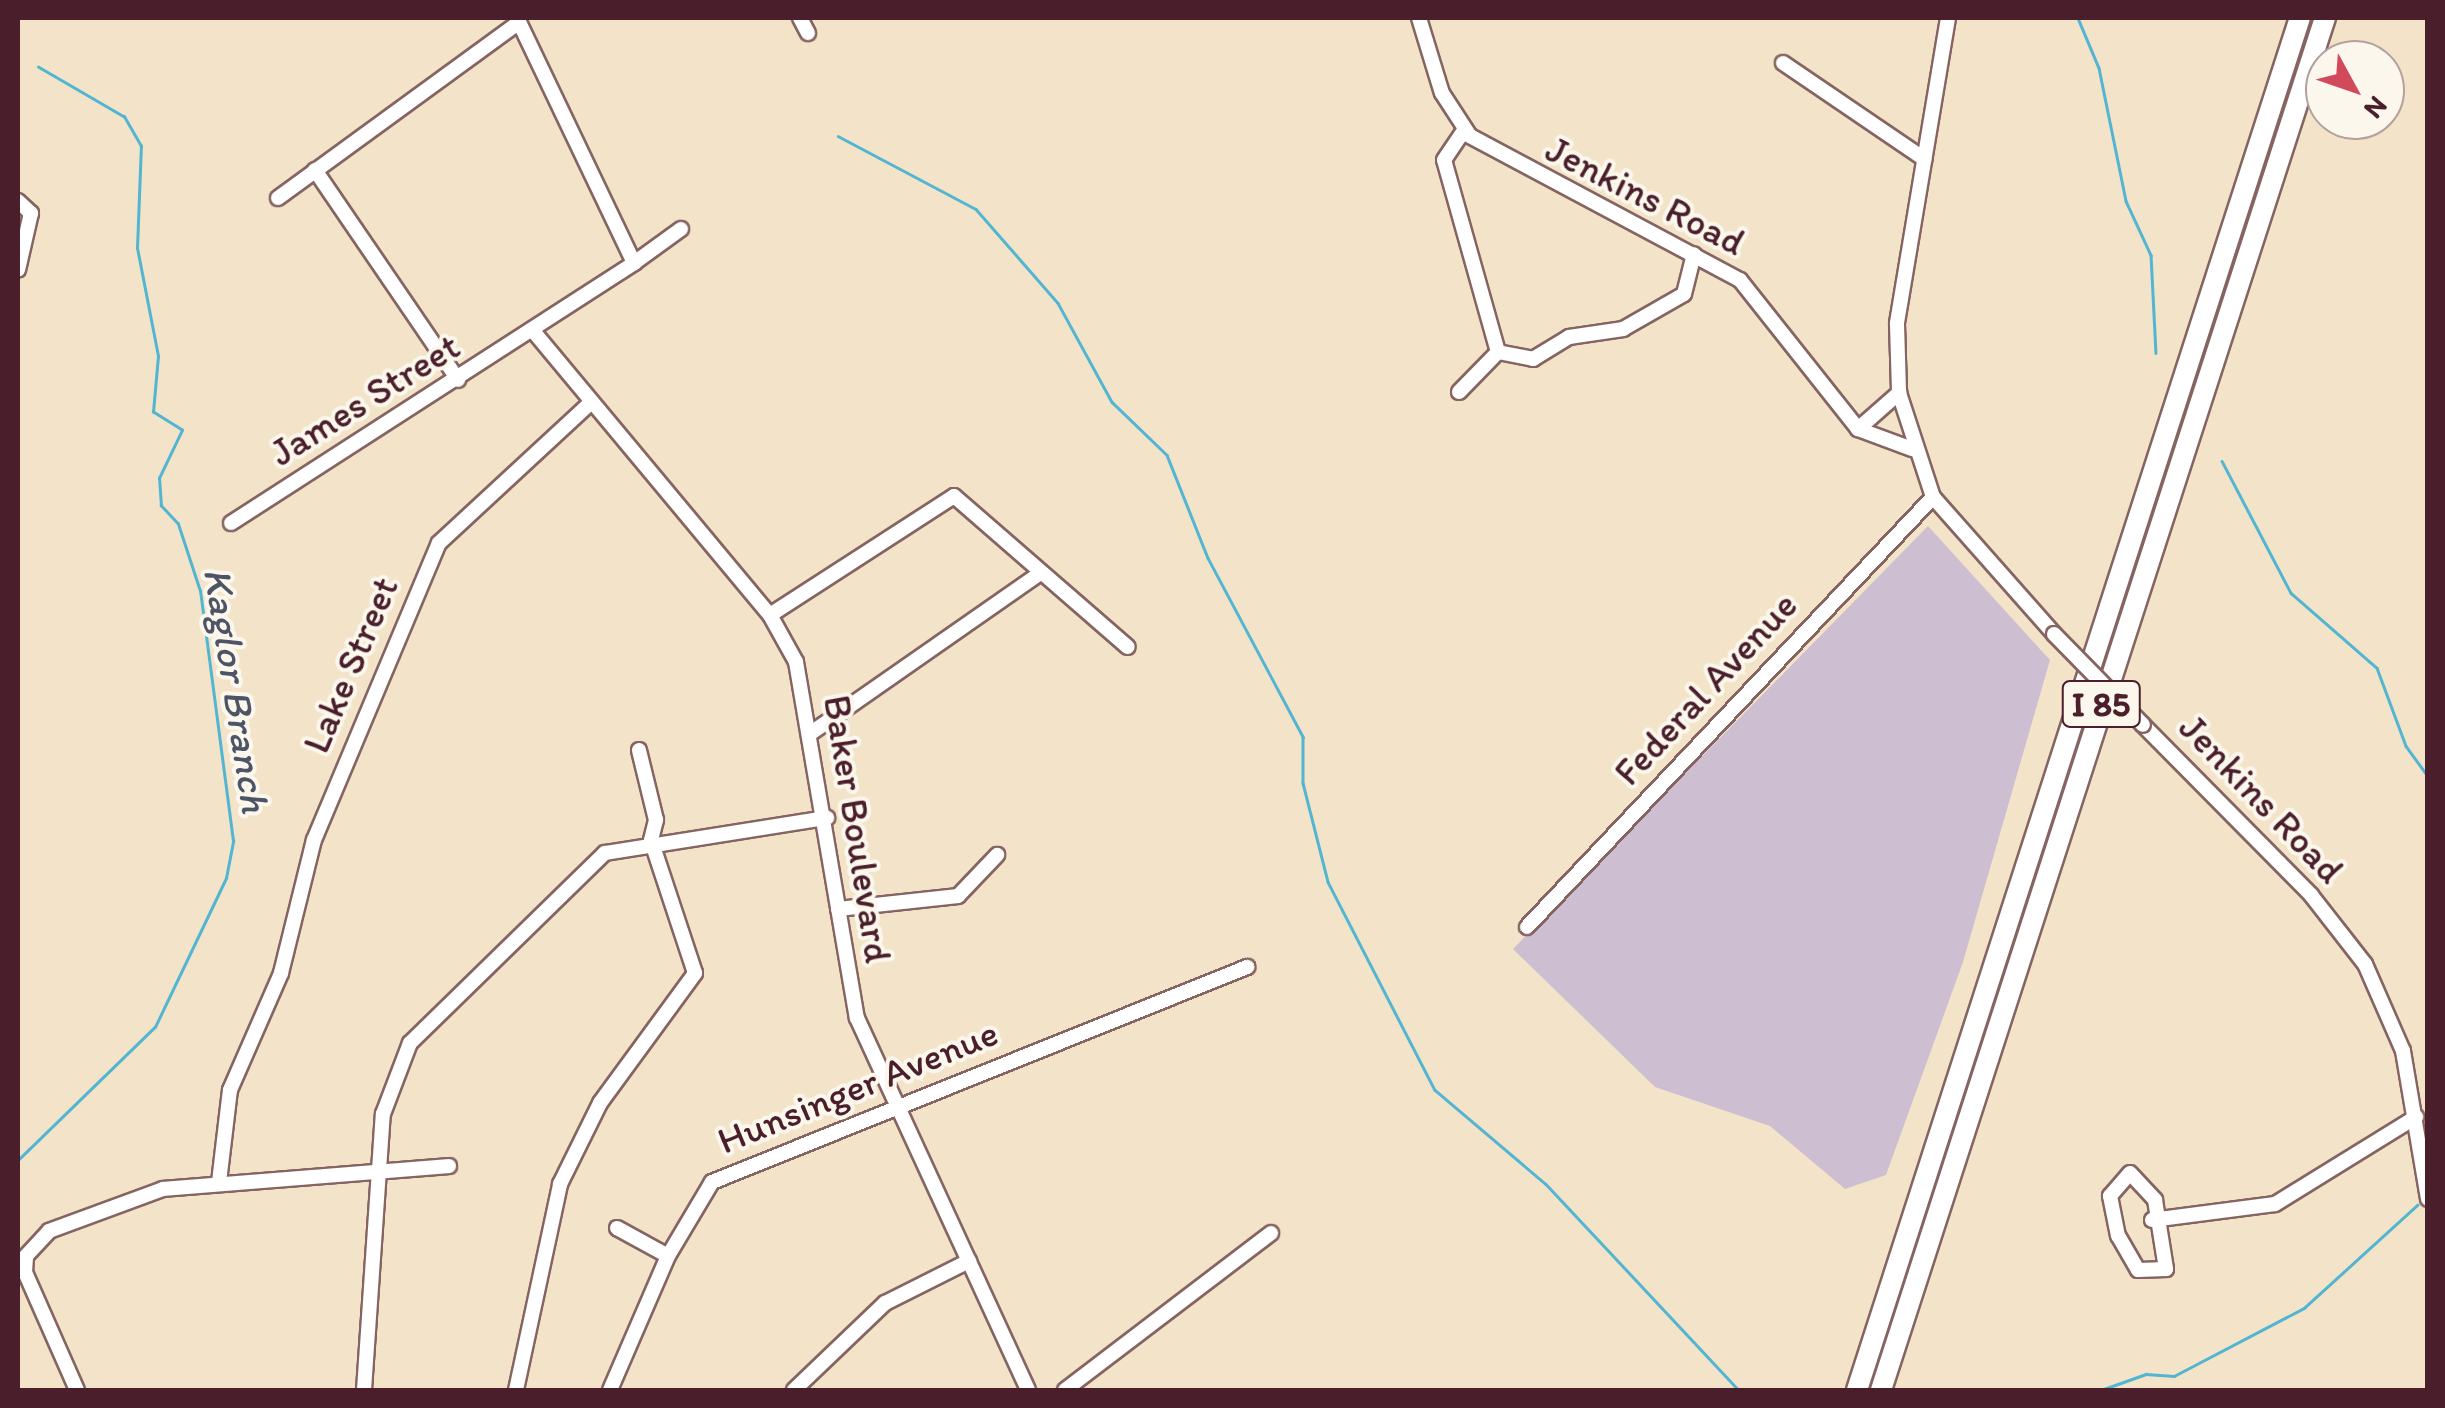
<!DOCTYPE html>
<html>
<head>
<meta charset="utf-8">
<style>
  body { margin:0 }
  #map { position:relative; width:2445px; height:1408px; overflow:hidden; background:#f3e4c9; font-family:Itim,sans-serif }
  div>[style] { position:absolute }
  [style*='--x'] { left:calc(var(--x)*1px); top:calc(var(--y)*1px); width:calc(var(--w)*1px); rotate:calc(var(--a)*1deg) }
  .industrial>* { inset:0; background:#cebed2 }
  .stream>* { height:2.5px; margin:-1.25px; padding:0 1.25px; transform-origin:1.25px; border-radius:1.25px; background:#52b5d1 }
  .roads { filter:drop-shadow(2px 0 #856462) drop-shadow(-2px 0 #856462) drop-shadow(0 2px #856462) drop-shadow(0 -2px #856462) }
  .minor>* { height:14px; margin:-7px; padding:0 7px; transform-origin:7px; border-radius:7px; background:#fff }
  .highway>* { height:20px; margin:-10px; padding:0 10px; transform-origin:10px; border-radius:10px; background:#fff }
  .bridges { filter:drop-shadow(2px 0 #856462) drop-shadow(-2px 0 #856462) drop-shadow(0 2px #856462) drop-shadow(0 -2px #856462) }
  .minor-bridge>* { height:14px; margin:-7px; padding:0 7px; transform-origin:7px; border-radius:7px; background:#fff }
  span { translate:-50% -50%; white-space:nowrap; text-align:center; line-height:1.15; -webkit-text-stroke:8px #fbf7ec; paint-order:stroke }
  .shield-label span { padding:2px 8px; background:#fbf7ec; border:2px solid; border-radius:8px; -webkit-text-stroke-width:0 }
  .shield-label { font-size:35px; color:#4a1f2b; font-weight:700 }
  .street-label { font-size:38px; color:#4a1f2b }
  .water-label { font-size:40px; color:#4d5465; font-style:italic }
  .frame { position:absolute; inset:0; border:20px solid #4a1f2b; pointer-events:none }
  .north { position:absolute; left:2305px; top:40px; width:100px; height:100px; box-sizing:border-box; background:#fbf7ec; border:2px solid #b4a19f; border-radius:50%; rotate:130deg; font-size:28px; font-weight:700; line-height:40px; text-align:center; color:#4a1f2b }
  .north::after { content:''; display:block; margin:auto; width:35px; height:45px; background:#d1495b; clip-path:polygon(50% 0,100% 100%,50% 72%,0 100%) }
</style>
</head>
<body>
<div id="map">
  <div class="industrial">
    <div style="clip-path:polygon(1928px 526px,2050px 660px,1963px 962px,1886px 1175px,1845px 1189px,1770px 1126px,1655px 1087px,1513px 949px)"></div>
  </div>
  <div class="stream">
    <div style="--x:2078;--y:18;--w:54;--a:67.2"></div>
    <div style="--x:2099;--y:68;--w:136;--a:78.5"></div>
    <div style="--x:2126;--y:201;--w:60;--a:65.2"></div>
    <div style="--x:2151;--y:255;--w:98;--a:87.1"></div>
    <div style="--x:838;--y:136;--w:156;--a:27.9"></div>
    <div style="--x:976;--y:209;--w:125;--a:48.9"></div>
    <div style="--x:1058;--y:303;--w:113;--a:61.4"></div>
    <div style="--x:1112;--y:402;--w:76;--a:43.9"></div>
    <div style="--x:1167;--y:455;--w:111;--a:68.3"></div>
    <div style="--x:1208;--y:558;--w:203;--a:62"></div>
    <div style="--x:1303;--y:737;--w:46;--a:90"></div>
    <div style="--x:1303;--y:783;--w:102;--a:75.8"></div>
    <div style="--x:1328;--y:882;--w:234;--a:62.8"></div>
    <div style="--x:1435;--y:1090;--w:145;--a:40.3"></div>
    <div style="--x:1546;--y:1184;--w:282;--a:46.9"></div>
    <div style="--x:2222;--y:461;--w:149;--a:62.4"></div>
    <div style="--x:2291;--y:593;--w:114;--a:41.1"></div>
    <div style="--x:2377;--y:668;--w:83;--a:69.6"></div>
    <div style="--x:2406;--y:746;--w:37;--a:54"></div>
    <div style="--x:18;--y:1160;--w:191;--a:-44.2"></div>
    <div style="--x:155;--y:1027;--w:165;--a:-64.5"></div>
    <div style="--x:226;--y:878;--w:38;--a:-79"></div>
    <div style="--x:233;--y:841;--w:252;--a:-97.5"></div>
    <div style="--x:200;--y:591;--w:71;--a:-108.2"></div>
    <div style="--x:178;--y:524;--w:25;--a:-133"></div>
    <div style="--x:161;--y:506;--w:28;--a:-94"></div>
    <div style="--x:159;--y:478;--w:53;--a:-64.4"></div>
    <div style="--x:182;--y:430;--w:34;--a:-148"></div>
    <div style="--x:153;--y:412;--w:56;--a:-84.9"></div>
    <div style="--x:158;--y:356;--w:110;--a:-101"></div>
    <div style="--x:137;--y:248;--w:102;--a:-87.8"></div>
    <div style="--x:141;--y:146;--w:34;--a:-120"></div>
    <div style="--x:124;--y:117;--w:99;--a:-149.8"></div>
    <div style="--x:2101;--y:1390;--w:48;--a:-19.6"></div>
    <div style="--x:2146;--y:1374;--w:28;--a:4"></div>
    <div style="--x:2174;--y:1376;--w:147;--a:-27.6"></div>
    <div style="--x:2304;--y:1308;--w:153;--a:-42.3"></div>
  </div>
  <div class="roads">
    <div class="minor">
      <div style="--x:800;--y:18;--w:17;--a:62"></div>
      <div style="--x:1419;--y:18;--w:78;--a:73"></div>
      <div style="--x:1442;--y:93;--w:51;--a:56.9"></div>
      <div style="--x:1470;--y:136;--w:306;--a:28.1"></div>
      <div style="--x:1740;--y:280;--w:190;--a:51.6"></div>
      <div style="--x:1858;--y:429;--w:58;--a:20.3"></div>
      <div style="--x:1948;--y:18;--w:310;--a:99.5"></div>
      <div style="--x:1897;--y:324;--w:69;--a:88.3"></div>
      <div style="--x:1899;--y:393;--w:109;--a:71.9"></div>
      <div style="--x:1933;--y:497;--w:183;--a:48.5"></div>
      <div style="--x:1783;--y:63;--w:171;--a:34.2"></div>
      <div style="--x:315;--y:170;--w:254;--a:55.7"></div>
      <div style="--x:278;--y:198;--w:298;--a:-36.1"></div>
      <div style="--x:18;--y:201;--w:18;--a:43"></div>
      <div style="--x:31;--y:213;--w:58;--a:102.8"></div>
      <div style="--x:634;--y:263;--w:58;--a:-35.9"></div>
      <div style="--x:534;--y:332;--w:368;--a:50.2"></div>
      <div style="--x:770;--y:615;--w:54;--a:61"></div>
      <div style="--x:796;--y:662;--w:361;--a:80.3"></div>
      <div style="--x:857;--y:1018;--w:409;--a:65.3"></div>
      <div style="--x:1498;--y:352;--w:36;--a:11"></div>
      <div style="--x:1533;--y:359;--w:42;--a:-31.4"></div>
      <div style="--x:1569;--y:337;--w:55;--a:-8.4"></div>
      <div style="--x:1623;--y:329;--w:70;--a:-29.8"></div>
      <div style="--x:1684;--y:294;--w:41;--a:-76"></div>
      <div style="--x:1459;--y:392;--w:56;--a:-45.7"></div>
      <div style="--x:1498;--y:352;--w:199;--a:-105.7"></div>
      <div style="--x:1444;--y:160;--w:36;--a:-56"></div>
      <div style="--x:1858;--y:429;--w:55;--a:-41.3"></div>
      <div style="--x:231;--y:523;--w:480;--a:-32.8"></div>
      <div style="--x:634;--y:263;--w:272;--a:-115.5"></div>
      <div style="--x:770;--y:615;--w:219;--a:-32.9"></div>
      <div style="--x:954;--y:496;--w:230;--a:41"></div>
      <div style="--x:2143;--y:725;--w:239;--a:45.3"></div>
      <div style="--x:2311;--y:895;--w:88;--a:52"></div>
      <div style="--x:2365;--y:964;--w:95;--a:66.4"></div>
      <div style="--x:2403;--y:1051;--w:150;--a:80.4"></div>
      <div style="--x:811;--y:733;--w:279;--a:-34.9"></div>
      <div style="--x:838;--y:909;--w:121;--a:-6.2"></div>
      <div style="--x:958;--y:896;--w:57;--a:-46.4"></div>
      <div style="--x:1527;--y:927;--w:591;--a:-46.64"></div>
      <div style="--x:2130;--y:1173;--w:37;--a:47"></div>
      <div style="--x:2155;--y:1200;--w:70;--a:80.9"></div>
      <div style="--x:2166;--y:1269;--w:28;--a:178"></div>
      <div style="--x:2138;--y:1270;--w:39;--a:-120"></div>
      <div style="--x:2118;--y:1236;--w:41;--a:-101.3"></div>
      <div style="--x:2110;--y:1196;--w:30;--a:-49"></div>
      <div style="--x:219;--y:1182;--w:93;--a:-83.2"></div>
      <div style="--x:230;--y:1090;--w:128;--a:-66.4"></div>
      <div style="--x:281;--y:973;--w:137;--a:-76.1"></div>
      <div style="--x:314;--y:840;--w:322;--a:-67.2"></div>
      <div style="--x:439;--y:543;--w:206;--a:-42.8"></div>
      <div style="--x:2152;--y:1220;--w:124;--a:-7.4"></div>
      <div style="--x:2275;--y:1204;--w:166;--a:-31.7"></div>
      <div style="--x:617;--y:1228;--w:58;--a:28.8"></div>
      <div style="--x:77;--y:1390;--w:129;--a:-113.8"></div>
      <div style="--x:25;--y:1272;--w:16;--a:-86"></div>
      <div style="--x:26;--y:1256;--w:34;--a:-47"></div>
      <div style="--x:49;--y:1231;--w:121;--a:-20.2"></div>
      <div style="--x:163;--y:1189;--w:287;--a:-4.6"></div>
      <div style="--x:364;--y:1390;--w:277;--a:-86.1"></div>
      <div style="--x:383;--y:1114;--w:76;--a:-69.2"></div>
      <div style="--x:410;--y:1043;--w:272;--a:-44.3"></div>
      <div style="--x:605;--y:853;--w:225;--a:-9"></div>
      <div style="--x:516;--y:1390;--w:211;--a:-77.9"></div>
      <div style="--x:560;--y:1184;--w:90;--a:-63.7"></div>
      <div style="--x:600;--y:1103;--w:161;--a:-53.8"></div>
      <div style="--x:695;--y:973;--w:140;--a:-108.3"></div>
      <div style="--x:651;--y:840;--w:21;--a:-76"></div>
      <div style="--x:656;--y:820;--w:72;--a:-103.7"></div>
      <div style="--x:610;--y:1390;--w:146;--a:-66.6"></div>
      <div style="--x:668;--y:1256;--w:86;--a:-59.3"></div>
      <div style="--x:712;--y:1182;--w:577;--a:-21.89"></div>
      <div style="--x:794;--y:1390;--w:126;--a:-43.7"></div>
      <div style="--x:885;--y:1303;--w:94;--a:-26.6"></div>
      <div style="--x:1065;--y:1390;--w:259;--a:-37.3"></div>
    </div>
    <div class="highway">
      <div style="--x:1857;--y:1390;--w:1442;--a:-72.11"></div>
      <div style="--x:1881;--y:1390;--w:1442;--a:-72.07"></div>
    </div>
  </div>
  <div class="bridges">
    <div class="minor-bridge">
      <div style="--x:2054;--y:634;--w:127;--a:45.6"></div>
    </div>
  </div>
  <div class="shield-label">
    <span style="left:2101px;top:704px">I 85</span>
  </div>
  <div class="street-label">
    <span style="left:1645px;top:196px;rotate:27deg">Jenkins Road</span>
    <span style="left:365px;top:400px;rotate:-32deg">James Street</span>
    <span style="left:351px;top:665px;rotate:-67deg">Lake Street</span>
    <span style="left:1706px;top:689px;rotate:-47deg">Federal Avenue</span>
    <span style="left:2261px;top:799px;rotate:46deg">Jenkins Road</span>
    <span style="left:857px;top:829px;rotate:81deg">Baker Boulevard</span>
    <span style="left:858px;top:1087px;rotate:-22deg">Hunsinger Avenue</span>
  </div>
  <div class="water-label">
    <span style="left:237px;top:690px;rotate:81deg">Kaglor Branch</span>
  </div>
  <div class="frame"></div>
  <div class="north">N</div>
</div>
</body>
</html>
